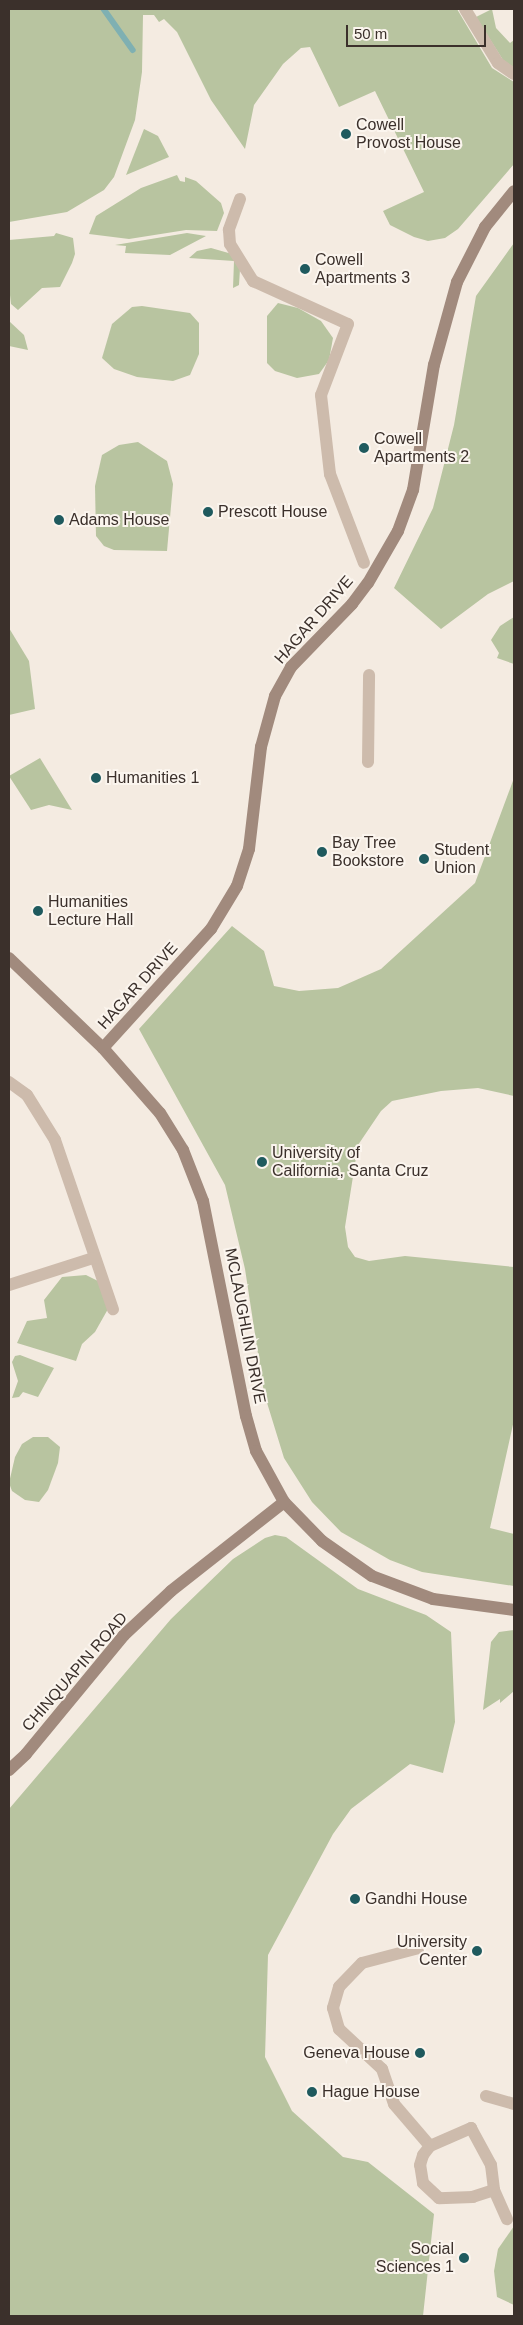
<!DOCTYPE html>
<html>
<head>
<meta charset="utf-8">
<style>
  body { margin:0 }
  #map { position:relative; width:523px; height:2325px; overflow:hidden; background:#f4ebe1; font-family:Helvetica,sans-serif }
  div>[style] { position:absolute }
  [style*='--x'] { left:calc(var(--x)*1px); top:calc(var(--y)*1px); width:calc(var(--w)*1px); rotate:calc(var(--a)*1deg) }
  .green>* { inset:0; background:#b8c4a0 }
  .stream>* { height:5.5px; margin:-2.75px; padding:0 2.75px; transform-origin:2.75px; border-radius:2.75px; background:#7fb0b2 }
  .street>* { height:12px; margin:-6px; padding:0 6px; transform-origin:6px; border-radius:6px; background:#cdbbac }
  .secondary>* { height:12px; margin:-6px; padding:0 6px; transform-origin:6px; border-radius:6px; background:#a18a7d }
  .dots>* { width:14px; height:14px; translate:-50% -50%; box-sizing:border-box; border:2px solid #fbf5ee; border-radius:50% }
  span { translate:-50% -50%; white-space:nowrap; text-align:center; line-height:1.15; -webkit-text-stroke:4px #fbf5ee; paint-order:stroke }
  .poi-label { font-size:16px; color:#3b302b }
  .left { translate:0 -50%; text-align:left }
  .right { translate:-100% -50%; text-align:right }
  .street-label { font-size:16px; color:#3b302b }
  .frame { position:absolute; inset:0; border:10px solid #3b302b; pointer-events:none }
  .scale { position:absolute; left:346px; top:25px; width:140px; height:22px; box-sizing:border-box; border:2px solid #3b302b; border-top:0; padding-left:6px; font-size:15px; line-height:18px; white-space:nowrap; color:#3b302b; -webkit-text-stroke:4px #fbf5ee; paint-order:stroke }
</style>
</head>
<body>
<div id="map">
  <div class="green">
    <div style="clip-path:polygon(9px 9px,457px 9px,492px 68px,514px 82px,514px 164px,458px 229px,445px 238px,428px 241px,414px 237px,390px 225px,383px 211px,424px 192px,375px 91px,339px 107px,310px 47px,301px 48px,283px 64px,254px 105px,245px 149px,211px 100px,177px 32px,164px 19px,159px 22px,154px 15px,143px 15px,142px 72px,135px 120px,114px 177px,104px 190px,67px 212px,9px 222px)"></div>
    <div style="clip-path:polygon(492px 9px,496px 28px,510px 43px,514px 40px,514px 68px,503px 60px,476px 17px)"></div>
    <div style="clip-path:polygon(144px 129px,158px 136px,169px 157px,126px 175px)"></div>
    <div style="clip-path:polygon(177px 175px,180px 181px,185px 182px,185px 177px,196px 181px,221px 203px,224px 213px,217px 231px,186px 230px,129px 239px,89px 234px,96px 216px,141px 188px)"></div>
    <div style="clip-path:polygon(56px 233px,73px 238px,75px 254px,72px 263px,60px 287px,42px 288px,18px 310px,11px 304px,9px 286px,9px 240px,54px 236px)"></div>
    <div style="clip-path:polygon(187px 233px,206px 236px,170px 255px,125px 253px,126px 246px,115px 245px)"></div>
    <div style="clip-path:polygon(514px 243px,514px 581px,488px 594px,441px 629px,394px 588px,433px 508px,454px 425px,476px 296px)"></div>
    <div style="clip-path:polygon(211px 248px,232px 254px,240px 269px,239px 285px,233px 288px,234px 261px,189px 258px,197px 251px)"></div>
    <div style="clip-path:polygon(278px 303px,298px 308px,321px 321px,333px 338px,329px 360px,319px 374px,297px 378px,275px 371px,267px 363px,267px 316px)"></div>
    <div style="clip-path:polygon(142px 306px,190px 313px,199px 323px,199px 354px,190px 375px,173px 381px,137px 377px,114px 369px,102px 358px,112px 324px,132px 307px)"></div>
    <div style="clip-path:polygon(9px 321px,24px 335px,28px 350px,9px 346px)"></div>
    <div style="clip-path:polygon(138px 442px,167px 461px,173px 484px,167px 551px,114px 550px,104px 546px,96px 536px,95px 486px,102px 455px,119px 445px)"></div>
    <div style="clip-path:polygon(514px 617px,514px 664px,497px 658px,499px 653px,491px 640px,500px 626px)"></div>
    <div style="clip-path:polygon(9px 628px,29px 661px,35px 709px,9px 715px)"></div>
    <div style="clip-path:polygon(40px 758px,72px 810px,49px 805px,31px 810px,9px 776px)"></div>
    <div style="clip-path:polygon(514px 778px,514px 1096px,478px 1088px,441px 1091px,392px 1101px,381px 1111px,358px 1145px,345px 1227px,348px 1247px,355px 1257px,369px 1261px,405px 1256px,514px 1267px,514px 1420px,490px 1528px,514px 1534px,514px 1586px,422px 1572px,390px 1560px,341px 1532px,312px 1502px,284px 1458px,264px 1393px,245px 1269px,225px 1185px,139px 1029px,232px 926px,264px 951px,274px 986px,299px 991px,338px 988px,381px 969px,475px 883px)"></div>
    <div style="clip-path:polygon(86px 1275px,98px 1281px,108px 1309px,95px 1332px,82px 1344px,76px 1361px,17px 1343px,27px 1321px,47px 1318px,44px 1300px,62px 1277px)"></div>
    <div style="clip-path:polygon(20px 1355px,54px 1368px,38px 1397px,23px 1392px,19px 1397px,12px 1398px,18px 1381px,12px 1362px,15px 1356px)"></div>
    <div style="clip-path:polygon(33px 1437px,48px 1437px,60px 1447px,58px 1463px,48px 1490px,39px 1502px,25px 1500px,12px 1491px,9px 1483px,15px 1457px,22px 1444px)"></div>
    <div style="clip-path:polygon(275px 1535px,286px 1537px,358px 1589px,426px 1615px,451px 1632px,455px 1722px,443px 1773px,410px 1764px,351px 1809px,333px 1834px,268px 1955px,265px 2057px,292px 2111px,343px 2157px,368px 2162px,434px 2214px,423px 2316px,9px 2316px,9px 1809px,171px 1619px,233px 1559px,265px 1538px)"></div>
    <div style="clip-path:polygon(514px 1630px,514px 1691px,500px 1703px,500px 1699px,483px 1710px,491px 1642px,499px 1632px)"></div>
    <div style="clip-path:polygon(514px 2226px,514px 2305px,497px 2297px,494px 2271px,498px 2249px)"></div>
  </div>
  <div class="stream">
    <div style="--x:104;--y:9;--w:50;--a:54.7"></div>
  </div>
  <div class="street">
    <div style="--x:465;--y:9;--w:63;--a:58.6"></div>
    <div style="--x:498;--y:63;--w:19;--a:35"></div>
    <div style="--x:240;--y:199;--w:33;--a:110"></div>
    <div style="--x:229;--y:230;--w:14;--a:86"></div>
    <div style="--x:230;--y:244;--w:44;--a:58.1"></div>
    <div style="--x:253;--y:281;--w:104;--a:24.4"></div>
    <div style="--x:348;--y:324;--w:76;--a:110.8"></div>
    <div style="--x:321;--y:395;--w:80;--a:83.5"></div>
    <div style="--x:330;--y:474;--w:95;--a:69.1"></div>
    <div style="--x:368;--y:762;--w:87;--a:-89.3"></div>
    <div style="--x:9;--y:1082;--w:22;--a:36"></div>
    <div style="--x:27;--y:1095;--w:53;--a:58.1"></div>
    <div style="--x:55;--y:1140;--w:179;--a:71.1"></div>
    <div style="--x:9;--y:1285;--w:88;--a:-17.8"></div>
    <div style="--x:419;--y:1948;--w:59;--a:165.3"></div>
    <div style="--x:362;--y:1963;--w:33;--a:134"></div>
    <div style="--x:339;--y:1987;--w:22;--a:106"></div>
    <div style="--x:333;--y:2008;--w:22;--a:74"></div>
    <div style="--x:339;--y:2029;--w:59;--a:42.9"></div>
    <div style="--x:382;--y:2069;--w:37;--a:71"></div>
    <div style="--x:394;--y:2104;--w:55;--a:49.4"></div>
    <div style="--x:486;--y:2096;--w:29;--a:16"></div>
    <div style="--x:494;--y:2190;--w:22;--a:162"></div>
    <div style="--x:473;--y:2197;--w:34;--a:178"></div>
    <div style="--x:439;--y:2198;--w:22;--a:-137"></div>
    <div style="--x:423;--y:2183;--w:18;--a:-99"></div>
    <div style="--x:420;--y:2165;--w:10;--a:-73"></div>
    <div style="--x:423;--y:2155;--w:11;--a:-52"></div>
    <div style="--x:430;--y:2146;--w:45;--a:-23.7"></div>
    <div style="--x:471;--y:2128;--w:42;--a:61.6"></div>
    <div style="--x:491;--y:2165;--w:25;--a:83"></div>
    <div style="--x:494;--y:2190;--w:32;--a:66"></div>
  </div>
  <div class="secondary">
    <div style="--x:9;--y:958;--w:130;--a:43.8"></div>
    <div style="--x:103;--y:1048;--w:86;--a:48.8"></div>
    <div style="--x:160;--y:1113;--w:44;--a:58.1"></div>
    <div style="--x:183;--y:1150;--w:55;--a:68.6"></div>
    <div style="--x:203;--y:1201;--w:219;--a:78.7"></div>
    <div style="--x:246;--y:1416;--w:36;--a:74"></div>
    <div style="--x:256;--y:1451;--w:58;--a:61.2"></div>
    <div style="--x:284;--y:1502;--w:54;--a:45.7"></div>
    <div style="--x:322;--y:1541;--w:61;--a:35"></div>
    <div style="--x:372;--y:1576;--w:65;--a:20.7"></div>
    <div style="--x:433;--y:1599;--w:82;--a:7.7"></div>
    <div style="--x:103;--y:1048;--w:161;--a:-47.8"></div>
    <div style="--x:211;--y:929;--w:50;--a:-58.8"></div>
    <div style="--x:237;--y:886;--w:39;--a:-72"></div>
    <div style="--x:249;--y:849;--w:103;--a:-83.3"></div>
    <div style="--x:261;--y:747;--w:53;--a:-74.6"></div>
    <div style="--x:275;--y:696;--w:33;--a:-61"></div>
    <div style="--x:291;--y:667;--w:88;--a:-45.9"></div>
    <div style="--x:352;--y:604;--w:26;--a:-53"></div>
    <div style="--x:368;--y:583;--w:60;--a:-60"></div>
    <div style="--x:398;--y:531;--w:44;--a:-69.9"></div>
    <div style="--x:413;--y:490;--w:127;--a:-80.5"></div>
    <div style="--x:434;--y:365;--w:86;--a:-74.5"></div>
    <div style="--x:457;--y:282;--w:62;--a:-63"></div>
    <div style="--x:485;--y:227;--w:46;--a:-51.1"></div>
    <div style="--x:9;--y:1770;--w:23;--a:-43"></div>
    <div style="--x:26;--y:1754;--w:154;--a:-50.5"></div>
    <div style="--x:124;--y:1635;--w:64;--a:-43.1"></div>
    <div style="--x:171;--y:1591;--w:144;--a:-38.2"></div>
  </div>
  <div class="dots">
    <div style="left:346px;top:134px;background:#1f5a5e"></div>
    <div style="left:305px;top:269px;background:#1f5a5e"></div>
    <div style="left:364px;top:448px;background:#1f5a5e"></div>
    <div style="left:208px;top:512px;background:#1f5a5e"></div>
    <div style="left:59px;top:520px;background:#1f5a5e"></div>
    <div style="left:96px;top:778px;background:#1f5a5e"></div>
    <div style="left:322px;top:852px;background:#1f5a5e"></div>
    <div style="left:424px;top:859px;background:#1f5a5e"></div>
    <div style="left:38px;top:911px;background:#1f5a5e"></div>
    <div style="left:262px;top:1162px;background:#1f5a5e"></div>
    <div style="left:355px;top:1899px;background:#1f5a5e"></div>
    <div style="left:477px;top:1951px;background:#1f5a5e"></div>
    <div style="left:420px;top:2053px;background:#1f5a5e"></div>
    <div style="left:312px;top:2092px;background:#1f5a5e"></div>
    <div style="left:464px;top:2258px;background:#1f5a5e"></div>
  </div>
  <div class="poi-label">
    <span class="left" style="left:356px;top:134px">Cowell<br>Provost House</span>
    <span class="left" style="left:315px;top:269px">Cowell<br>Apartments 3</span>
    <span class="left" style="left:374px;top:448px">Cowell<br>Apartments 2</span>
    <span class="left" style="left:218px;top:512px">Prescott House</span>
    <span class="left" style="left:69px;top:520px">Adams House</span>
    <span class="left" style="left:106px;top:778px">Humanities 1</span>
    <span class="left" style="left:332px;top:852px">Bay Tree<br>Bookstore</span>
    <span class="left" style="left:434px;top:859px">Student<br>Union</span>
    <span class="left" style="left:48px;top:911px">Humanities<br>Lecture Hall</span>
    <span class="left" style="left:272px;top:1162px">University of<br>California, Santa Cruz</span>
    <span class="left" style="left:365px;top:1899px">Gandhi House</span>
    <span class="right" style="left:467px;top:1951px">University<br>Center</span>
    <span class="right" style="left:410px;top:2053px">Geneva House</span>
    <span class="left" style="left:322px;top:2092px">Hague House</span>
    <span class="right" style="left:454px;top:2258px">Social<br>Sciences 1</span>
  </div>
  <div class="street-label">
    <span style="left:314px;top:620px;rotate:-49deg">HAGAR DRIVE</span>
    <span style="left:138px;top:986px;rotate:-48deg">HAGAR DRIVE</span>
    <span style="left:245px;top:1326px;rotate:79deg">MCLAUGHLIN DRIVE</span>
    <span style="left:75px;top:1672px;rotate:-49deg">CHINQUAPIN ROAD</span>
  </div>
  <div class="frame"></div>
  <div class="scale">50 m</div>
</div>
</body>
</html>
